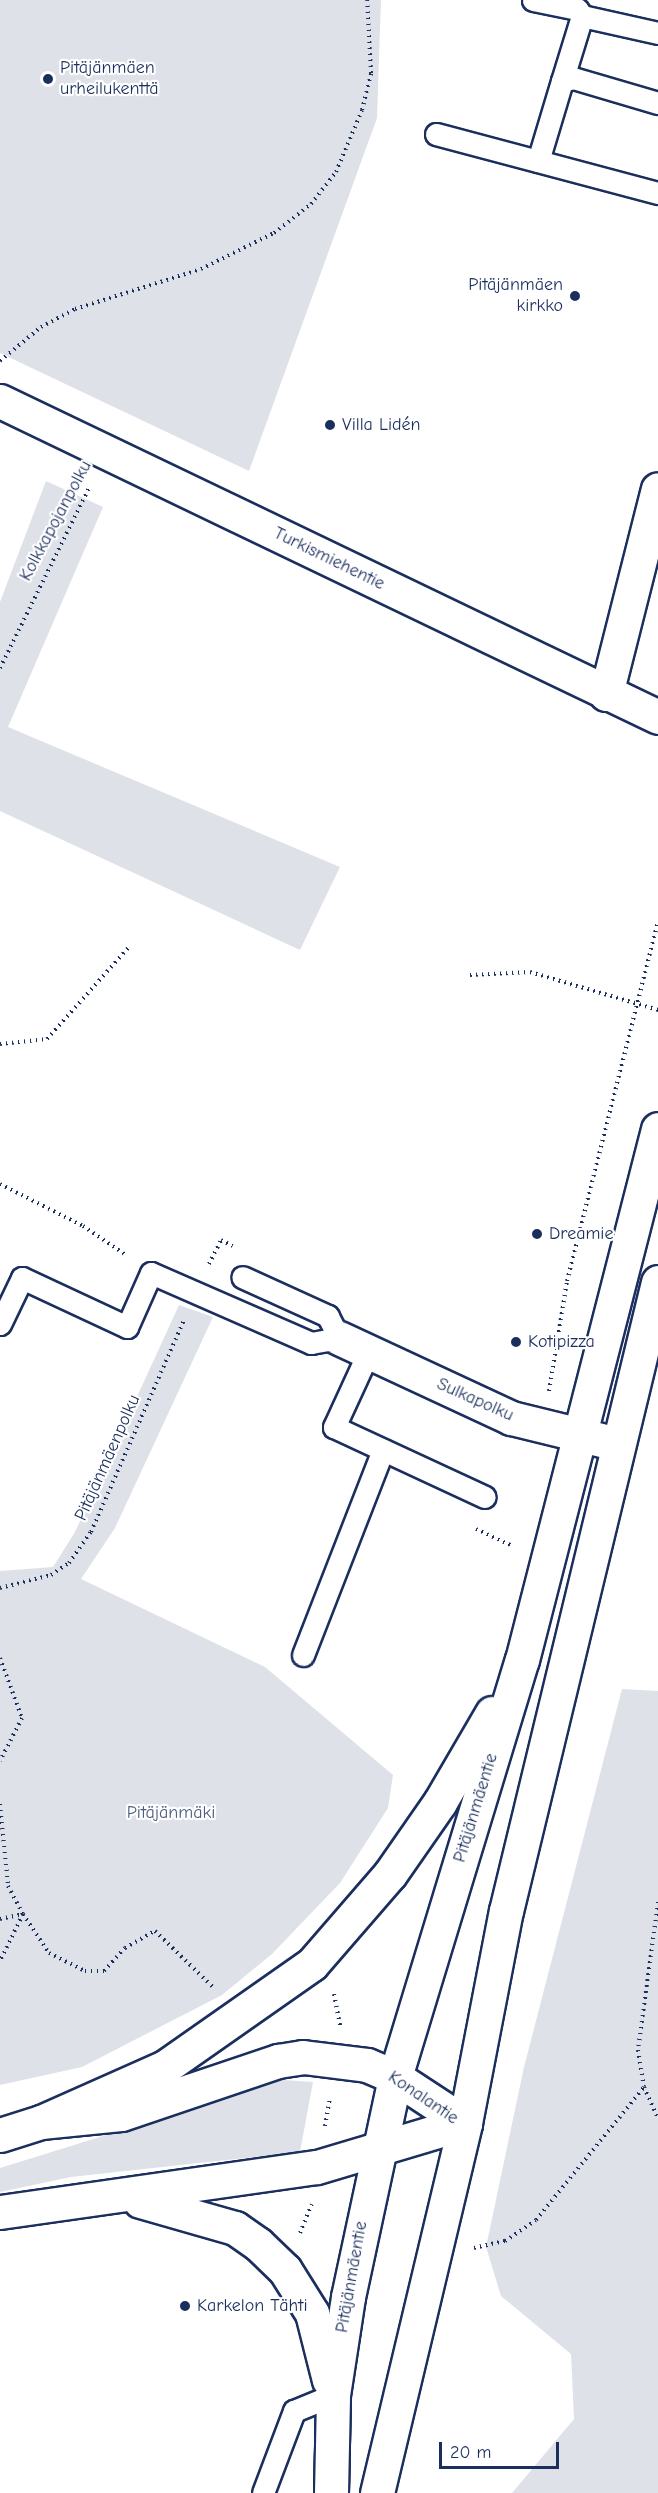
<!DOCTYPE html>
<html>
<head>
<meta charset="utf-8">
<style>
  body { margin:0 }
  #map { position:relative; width:658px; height:2493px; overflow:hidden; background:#fff; font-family:"Comic Neue",sans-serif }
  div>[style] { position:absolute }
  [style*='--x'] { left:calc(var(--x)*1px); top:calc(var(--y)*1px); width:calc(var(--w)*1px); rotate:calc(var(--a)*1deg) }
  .green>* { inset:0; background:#dee1e7 }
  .path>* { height:4px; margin-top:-2px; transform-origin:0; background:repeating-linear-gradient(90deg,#1b2f5e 0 1.5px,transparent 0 6px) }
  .roads { filter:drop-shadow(2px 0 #1b2f5e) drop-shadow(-2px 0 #1b2f5e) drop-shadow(0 2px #1b2f5e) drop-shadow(0 -2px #1b2f5e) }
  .lane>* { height:21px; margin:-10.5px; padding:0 10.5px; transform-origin:10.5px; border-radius:10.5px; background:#fff }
  .street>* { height:33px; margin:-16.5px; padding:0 16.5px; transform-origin:16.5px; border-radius:16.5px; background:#fff }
  .secondary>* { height:33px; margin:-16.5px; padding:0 16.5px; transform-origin:16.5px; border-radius:16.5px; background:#fff }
  .dots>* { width:16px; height:16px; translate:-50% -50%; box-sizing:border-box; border:3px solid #fff; border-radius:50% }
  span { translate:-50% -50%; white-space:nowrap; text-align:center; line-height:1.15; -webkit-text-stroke:4.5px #fff; paint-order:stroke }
  .poi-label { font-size:18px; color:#1b2f5e }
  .left { translate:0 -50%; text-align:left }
  .right { translate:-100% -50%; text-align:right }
  .street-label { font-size:18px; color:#1b2f5e }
  .park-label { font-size:18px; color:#4c5c80 }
  .scale { position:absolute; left:439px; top:2442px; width:120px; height:27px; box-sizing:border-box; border:3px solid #1b2f5e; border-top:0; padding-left:8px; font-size:18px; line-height:21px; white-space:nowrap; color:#1b2f5e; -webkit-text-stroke:4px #fff; paint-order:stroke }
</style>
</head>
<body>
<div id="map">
  <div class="green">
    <div style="clip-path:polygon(0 0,381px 0,377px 118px,249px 471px,0 353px)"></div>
    <div style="clip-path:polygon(46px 481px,103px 507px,8px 727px,340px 867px,300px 950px,0 811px,0 602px)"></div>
    <div style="clip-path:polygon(179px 1305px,213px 1317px,115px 1528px,81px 1579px,265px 1667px,393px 1775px,388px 1808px,340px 1883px,272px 1954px,222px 1995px,82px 2067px,0 2085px,0 1571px,53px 1567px,75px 1532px)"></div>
    <div style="clip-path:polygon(622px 1689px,658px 1691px,658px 2493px,512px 2493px,574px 2419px,571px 2354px,501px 2296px,486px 2247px,524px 2067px)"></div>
    <div style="clip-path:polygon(283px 2080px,313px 2082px,300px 2152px,71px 2177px,0 2192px,0 2168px)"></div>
  </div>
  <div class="path">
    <div style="--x:0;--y:361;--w:53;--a:-39.7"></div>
    <div style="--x:41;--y:327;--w:38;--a:-28"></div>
    <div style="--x:75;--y:309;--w:132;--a:-17.6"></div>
    <div style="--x:201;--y:269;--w:81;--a:-26.3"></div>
    <div style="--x:274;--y:233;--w:47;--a:-38.1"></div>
    <div style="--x:311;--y:204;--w:41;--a:-52"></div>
    <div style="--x:336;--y:172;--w:67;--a:-67.2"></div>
    <div style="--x:362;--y:110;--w:38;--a:-76"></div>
    <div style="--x:371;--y:73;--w:73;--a:-93.1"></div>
    <div style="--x:0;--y:668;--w:203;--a:-63.7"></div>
    <div style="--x:470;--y:975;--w:60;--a:-2.9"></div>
    <div style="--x:530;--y:972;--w:134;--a:16.5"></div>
    <div style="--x:0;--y:1044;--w:47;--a:-6.1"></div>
    <div style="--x:47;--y:1039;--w:122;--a:-48.3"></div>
    <div style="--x:0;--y:1184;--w:93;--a:26.8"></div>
    <div style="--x:83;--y:1226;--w:52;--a:34"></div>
    <div style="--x:209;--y:1264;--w:27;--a:-63"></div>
    <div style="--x:221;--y:1240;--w:13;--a:27"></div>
    <div style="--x:549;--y:1391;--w:111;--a:-80.7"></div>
    <div style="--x:567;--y:1281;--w:371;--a:-75.8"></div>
    <div style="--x:476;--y:1529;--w:40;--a:25"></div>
    <div style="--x:0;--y:1588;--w:53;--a:-14.3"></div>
    <div style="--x:51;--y:1575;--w:22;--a:-34"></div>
    <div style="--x:69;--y:1563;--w:38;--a:-55"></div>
    <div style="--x:91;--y:1532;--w:232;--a:-66.3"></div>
    <div style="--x:0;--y:1658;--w:64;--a:69.9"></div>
    <div style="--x:22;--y:1718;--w:48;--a:117.1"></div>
    <div style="--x:0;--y:1804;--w:82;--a:84.4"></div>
    <div style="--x:8;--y:1886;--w:32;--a:62"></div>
    <div style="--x:23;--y:1914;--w:52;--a:116.1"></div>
    <div style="--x:658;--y:1902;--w:149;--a:97.7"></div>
    <div style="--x:638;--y:2050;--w:37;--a:81"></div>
    <div style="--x:644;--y:2087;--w:35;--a:66"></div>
    <div style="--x:0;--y:1919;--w:24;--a:-12"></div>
    <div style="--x:23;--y:1914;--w:47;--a:56.3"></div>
    <div style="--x:49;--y:1953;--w:40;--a:26.6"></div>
    <div style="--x:85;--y:1971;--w:19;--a:0"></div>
    <div style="--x:104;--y:1971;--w:31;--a:-48"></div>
    <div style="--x:125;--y:1948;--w:34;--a:-30"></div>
    <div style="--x:155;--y:1931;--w:82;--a:44"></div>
    <div style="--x:334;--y:1994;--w:32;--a:79"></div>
    <div style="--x:325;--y:2126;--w:28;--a:-80"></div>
    <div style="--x:300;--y:2233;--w:31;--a:-68"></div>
    <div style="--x:474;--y:2248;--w:32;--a:-13"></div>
    <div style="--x:505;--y:2241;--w:37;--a:-34"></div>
    <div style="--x:536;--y:2220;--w:171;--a:-50.9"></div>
  </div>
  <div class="roads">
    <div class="lane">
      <div style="--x:533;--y:0;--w:45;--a:11.6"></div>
      <div style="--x:577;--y:9;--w:9;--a:54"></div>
      <div style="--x:582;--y:16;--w:68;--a:107.1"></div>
      <div style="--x:582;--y:16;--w:78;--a:12.6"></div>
      <div style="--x:436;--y:134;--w:230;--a:14.9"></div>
      <div style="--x:538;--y:161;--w:84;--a:-73.3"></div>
      <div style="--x:562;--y:81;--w:11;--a:-15"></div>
      <div style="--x:573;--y:78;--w:89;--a:16.4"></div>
      <div style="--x:0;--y:1324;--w:51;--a:-64.4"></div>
      <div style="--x:22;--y:1278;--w:116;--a:25"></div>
      <div style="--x:127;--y:1327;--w:59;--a:-66"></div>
      <div style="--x:151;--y:1273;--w:175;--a:23.6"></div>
      <div style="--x:311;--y:1343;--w:28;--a:-10"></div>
      <div style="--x:339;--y:1338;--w:25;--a:-117"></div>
      <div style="--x:328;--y:1316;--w:94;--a:-155.6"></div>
      <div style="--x:369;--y:1351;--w:84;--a:114.7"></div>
      <div style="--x:334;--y:1427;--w:166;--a:24.9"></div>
      <div style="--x:303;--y:1655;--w:220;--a:-68.7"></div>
      <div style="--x:263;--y:2493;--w:88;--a:-69.3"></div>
      <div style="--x:294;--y:2411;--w:42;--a:-22.3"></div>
    </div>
    <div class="street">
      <div style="--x:0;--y:401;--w:730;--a:25.65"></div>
      <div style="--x:606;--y:694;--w:211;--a:-75.8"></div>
      <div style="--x:339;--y:1338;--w:190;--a:24.9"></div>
      <div style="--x:511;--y:1418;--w:110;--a:13.7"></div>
    </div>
    <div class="secondary">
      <div style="--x:41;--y:2122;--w:136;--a:-23.9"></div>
      <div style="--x:165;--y:2067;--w:179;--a:-35"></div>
      <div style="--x:312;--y:1964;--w:119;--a:-49.1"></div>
      <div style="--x:390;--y:1874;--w:88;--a:-55.2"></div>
      <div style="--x:440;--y:1802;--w:103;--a:-59.7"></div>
      <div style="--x:0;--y:2135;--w:43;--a:-17.6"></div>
      <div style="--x:41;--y:2122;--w:80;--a:-5.7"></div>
      <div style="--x:121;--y:2114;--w:166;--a:-18.7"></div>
      <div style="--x:278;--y:2061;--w:25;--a:-9"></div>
      <div style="--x:303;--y:2057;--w:64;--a:7.1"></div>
      <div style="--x:367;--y:2065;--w:30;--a:23"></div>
      <div style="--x:395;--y:2077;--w:84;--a:33.3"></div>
      <div style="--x:140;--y:2201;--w:99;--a:15.9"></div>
      <div style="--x:235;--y:2228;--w:28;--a:35"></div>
      <div style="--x:258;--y:2244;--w:37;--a:44"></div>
      <div style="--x:285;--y:2270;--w:51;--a:57.9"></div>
      <div style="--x:312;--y:2313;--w:69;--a:75.8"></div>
      <div style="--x:0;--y:2212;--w:320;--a:-8.1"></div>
      <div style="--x:317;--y:2167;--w:154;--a:-16.6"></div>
      <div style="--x:331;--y:2493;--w:98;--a:-88.8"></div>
      <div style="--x:333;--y:2395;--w:99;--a:-81.3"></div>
      <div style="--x:348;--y:2297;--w:225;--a:-77.9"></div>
      <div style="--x:395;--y:2077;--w:436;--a:-73.1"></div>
      <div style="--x:522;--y:1660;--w:548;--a:-75.63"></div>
      <div style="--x:377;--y:2493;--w:380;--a:-76.6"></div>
      <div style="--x:465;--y:2123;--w:216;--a:-79.1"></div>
      <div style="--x:506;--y:1911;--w:647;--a:-76.41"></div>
    </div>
  </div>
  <div class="dots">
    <div style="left:48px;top:79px;background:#1b2f5e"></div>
    <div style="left:575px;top:296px;background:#1b2f5e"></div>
    <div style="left:330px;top:425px;background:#1b2f5e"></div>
    <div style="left:537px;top:1234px;background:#1b2f5e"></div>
    <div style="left:516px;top:1342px;background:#1b2f5e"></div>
    <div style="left:185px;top:2306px;background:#1b2f5e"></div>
  </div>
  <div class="poi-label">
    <span class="left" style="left:60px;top:79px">Pitäjänmäen<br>urheilukenttä</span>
    <span class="right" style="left:563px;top:296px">Pitäjänmäen<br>kirkko</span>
    <span class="left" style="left:342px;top:425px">Villa Lidén</span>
    <span class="left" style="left:549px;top:1234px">Dreamie</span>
    <span class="left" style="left:528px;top:1342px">Kotipizza</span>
    <span class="left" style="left:197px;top:2306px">Karkelon Tähti</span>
  </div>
  <div class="street-label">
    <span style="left:56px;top:521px;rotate:-62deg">Kolkkapojanpolku</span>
    <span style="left:329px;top:559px;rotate:26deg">Turkismiehentie</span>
    <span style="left:475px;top:1400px;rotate:24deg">Sulkapolku</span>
    <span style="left:108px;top:1458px;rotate:-66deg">Pitäjänmäenpolku</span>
    <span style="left:476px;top:1808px;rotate:-73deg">Pitäjänmäentie</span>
    <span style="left:423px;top:2098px;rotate:34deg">Konalantie</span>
    <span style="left:352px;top:2277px;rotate:-80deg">Pitäjänmäentie</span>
  </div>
  <div class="park-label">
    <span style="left:171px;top:1813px">Pitäjänmäki</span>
  </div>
  <div class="scale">20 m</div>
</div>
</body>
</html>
